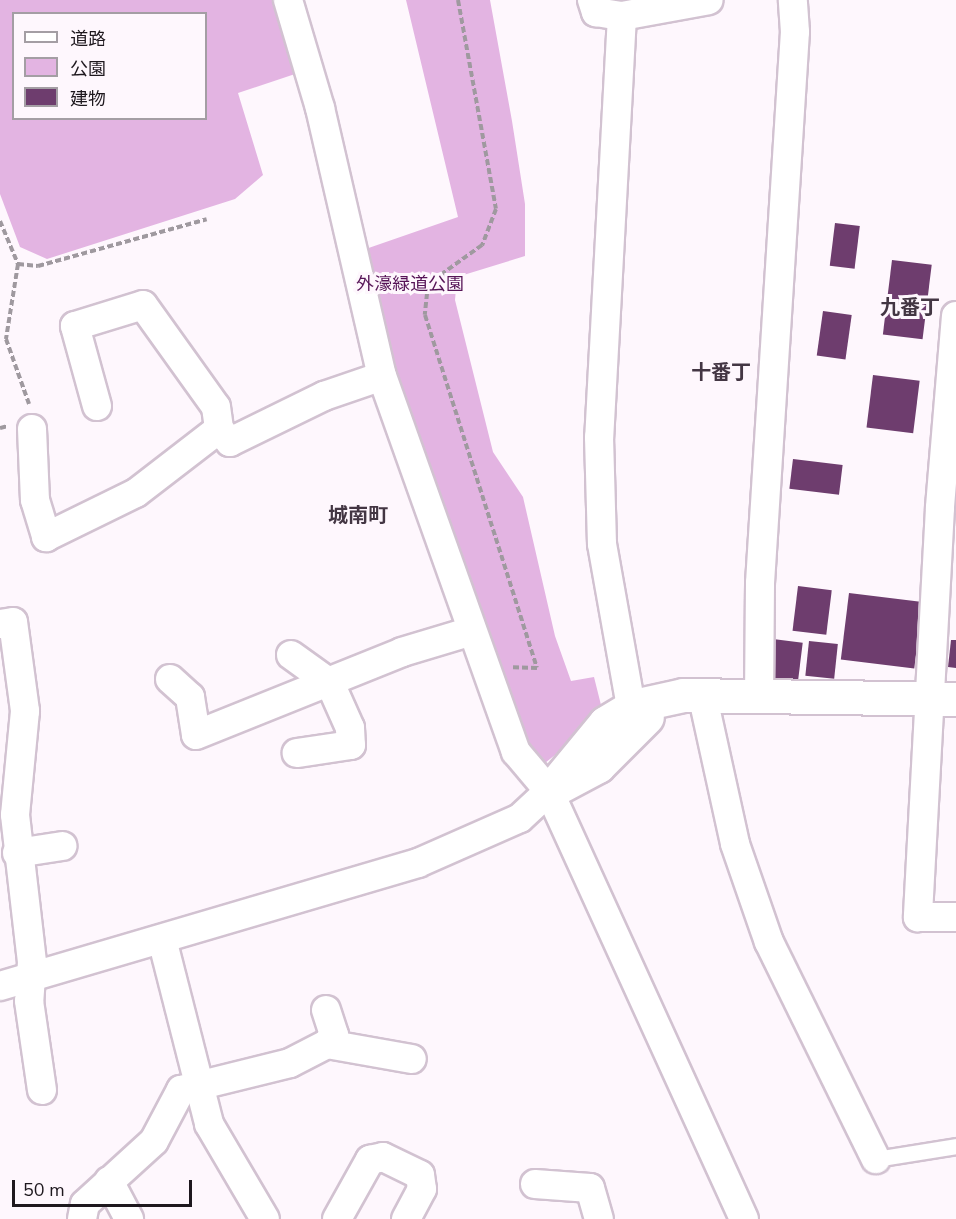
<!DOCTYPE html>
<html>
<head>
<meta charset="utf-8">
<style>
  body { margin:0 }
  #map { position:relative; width:956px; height:1219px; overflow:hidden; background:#fef7fd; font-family:"Nunito Sans","Noto Sans JP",sans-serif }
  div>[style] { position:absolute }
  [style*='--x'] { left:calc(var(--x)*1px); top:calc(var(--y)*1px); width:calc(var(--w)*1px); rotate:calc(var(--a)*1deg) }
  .green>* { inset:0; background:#e3b4e2 }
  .building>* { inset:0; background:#6e3d6e; transform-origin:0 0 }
  .path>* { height:4px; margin-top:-2px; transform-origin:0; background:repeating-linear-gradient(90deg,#9f999f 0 6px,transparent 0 9px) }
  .roads { filter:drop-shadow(2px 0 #d2c2d1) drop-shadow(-2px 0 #d2c2d1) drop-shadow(0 2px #d2c2d1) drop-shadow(0 -2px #d2c2d1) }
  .lane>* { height:15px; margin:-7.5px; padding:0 7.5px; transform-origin:7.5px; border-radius:7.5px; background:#fff }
  .street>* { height:28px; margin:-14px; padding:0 14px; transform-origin:14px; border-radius:14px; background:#fff }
  .secondary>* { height:33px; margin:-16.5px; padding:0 16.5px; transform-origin:16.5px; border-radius:16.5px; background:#fff }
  span { translate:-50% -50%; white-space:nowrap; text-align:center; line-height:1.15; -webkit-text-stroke:6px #fef7fd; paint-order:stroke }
  .park-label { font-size:18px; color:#561457 }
  .neighbourhood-label { font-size:20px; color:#433643; font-weight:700 }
  .legend { position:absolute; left:12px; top:12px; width:195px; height:108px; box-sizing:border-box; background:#fef7fd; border:2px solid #a49ea4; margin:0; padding:8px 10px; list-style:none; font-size:18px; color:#1e181e }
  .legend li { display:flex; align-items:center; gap:12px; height:30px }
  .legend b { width:30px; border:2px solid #a49ea4 }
  .scale { position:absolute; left:12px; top:1180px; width:180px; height:27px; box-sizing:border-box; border:3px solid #1e181e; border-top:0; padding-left:8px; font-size:18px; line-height:21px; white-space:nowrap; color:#1e181e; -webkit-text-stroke:4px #fef7fd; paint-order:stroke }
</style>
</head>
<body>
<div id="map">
  <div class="green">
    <div style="clip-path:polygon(evenodd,0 0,278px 0,298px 73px,238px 93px,263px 175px,235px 199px,47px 259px,20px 247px,0 194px,0 0,14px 14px,206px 14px,206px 118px,14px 118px,14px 14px)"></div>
    <div style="clip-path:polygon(406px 0,490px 0,512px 121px,525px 204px,525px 256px,457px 277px,455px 300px,493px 452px,523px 497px,555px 636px,571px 681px,594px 677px,601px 705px,575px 739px,545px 763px,538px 778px,494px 676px,357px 252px,458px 217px)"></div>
  </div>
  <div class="building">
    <div style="left:835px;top:223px;width:25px;height:43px;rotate:7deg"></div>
    <div style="left:892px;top:260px;width:40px;height:75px;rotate:7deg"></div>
    <div style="left:823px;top:311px;width:29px;height:45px;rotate:8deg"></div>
    <div style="left:873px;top:375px;width:47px;height:53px;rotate:7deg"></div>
    <div style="left:793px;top:459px;width:50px;height:30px;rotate:7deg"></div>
    <div style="left:798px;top:586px;width:34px;height:45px;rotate:7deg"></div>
    <div style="left:849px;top:593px;width:74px;height:67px;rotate:7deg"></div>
    <div style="left:765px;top:638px;width:38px;height:41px;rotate:7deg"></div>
    <div style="clip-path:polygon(951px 640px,956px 640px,956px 668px,948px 667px)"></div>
    <div style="left:809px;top:641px;width:29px;height:35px;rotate:6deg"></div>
  </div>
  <div class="path">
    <div style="--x:458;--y:0;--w:212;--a:79.7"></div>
    <div style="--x:496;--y:209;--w:39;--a:111"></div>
    <div style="--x:482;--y:245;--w:67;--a:144.2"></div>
    <div style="--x:428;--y:284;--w:31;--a:96"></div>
    <div style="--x:425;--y:315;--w:370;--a:72.4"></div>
    <div style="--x:537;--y:668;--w:24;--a:-178"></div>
    <div style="--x:0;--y:221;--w:47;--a:67.3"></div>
    <div style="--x:18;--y:264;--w:76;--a:99.1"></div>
    <div style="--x:6;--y:339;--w:69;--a:70.5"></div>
    <div style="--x:18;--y:264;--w:20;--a:6"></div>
    <div style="--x:38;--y:266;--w:175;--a:-15.5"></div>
    <div style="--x:0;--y:428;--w:8;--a:-14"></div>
  </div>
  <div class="roads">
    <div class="lane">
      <div style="--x:876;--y:1159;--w:81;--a:-9.2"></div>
    </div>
    <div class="street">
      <div style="--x:288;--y:0;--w:113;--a:73.5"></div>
      <div style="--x:320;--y:108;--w:275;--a:77"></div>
      <div style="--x:382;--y:376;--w:399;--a:70.4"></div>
      <div style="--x:516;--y:752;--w:51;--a:49.8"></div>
      <div style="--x:549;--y:791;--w:470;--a:65.5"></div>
      <div style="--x:592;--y:0;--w:13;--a:72"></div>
      <div style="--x:596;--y:12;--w:26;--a:9"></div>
      <div style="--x:622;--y:16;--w:88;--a:-10.4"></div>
      <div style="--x:622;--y:16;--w:422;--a:93.1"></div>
      <div style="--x:599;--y:437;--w:107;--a:88.4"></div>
      <div style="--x:602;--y:544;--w:183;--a:79.9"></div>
      <div style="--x:956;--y:316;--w:193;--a:94.8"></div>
      <div style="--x:940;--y:508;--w:410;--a:93.1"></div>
      <div style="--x:918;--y:917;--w:38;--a:0"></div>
      <div style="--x:97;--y:406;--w:83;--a:-105.4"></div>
      <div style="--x:75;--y:326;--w:71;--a:-17.2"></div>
      <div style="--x:143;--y:305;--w:125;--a:54.4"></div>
      <div style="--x:216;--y:407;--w:22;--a:82"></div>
      <div style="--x:32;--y:429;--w:71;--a:87.6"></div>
      <div style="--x:35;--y:500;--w:39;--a:73"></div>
      <div style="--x:46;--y:537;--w:100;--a:-26.1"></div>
      <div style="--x:136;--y:493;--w:105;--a:-37.6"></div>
      <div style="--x:219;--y:429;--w:17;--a:50"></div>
      <div style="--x:230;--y:442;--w:105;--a:-26.1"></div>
      <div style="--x:324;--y:396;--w:61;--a:-19"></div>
      <div style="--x:0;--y:624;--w:13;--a:-9"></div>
      <div style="--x:13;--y:622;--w:90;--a:82.3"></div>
      <div style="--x:25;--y:711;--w:104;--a:95.5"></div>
      <div style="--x:15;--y:815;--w:148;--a:83.4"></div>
      <div style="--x:32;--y:962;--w:39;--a:94"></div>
      <div style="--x:29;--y:1001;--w:90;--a:81.7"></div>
      <div style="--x:291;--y:655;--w:48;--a:35.7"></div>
      <div style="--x:330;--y:683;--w:49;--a:66"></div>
      <div style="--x:350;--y:728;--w:17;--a:87"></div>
      <div style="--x:351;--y:745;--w:55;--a:171.6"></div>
      <div style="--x:170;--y:679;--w:27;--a:42"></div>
      <div style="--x:190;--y:697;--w:38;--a:81"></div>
      <div style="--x:196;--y:735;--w:222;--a:-21.9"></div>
      <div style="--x:402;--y:652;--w:73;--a:-16.7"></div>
      <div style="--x:703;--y:698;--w:149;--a:77.6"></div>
      <div style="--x:735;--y:844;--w:104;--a:70.9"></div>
      <div style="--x:769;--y:942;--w:242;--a:63.8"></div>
      <div style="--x:759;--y:699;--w:116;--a:-89.5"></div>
      <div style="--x:760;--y:583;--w:552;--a:-86.37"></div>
      <div style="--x:795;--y:32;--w:32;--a:-94"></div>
      <div style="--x:17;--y:853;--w:46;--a:-8.8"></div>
      <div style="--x:162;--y:939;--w:191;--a:75.7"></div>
      <div style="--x:209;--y:1124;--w:110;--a:59.5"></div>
      <div style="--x:0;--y:986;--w:436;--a:-16.4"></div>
      <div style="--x:418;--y:863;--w:111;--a:-23.8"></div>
      <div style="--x:520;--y:818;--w:40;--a:-43"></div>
      <div style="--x:326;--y:1010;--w:26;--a:72"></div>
      <div style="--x:334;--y:1035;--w:11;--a:128"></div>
      <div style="--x:109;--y:1181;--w:43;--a:62.2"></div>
      <div style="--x:535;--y:1184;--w:55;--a:4.2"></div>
      <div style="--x:590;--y:1188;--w:32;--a:74"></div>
      <div style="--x:82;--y:1219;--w:15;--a:-79"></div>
      <div style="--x:85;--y:1204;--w:93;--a:-42.4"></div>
      <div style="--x:154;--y:1141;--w:58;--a:-62.1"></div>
      <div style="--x:181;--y:1090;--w:112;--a:-13.9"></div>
      <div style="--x:290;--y:1063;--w:42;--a:-27.2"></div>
      <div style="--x:327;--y:1044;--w:86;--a:10"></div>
      <div style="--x:337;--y:1219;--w:68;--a:-60.8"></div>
      <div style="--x:370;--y:1160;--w:13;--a:-13"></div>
      <div style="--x:383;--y:1157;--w:41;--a:25.9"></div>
      <div style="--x:420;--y:1175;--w:14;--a:82"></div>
      <div style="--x:422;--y:1189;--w:34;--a:118"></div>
    </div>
    <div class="secondary">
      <div style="--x:555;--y:789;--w:49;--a:-28.1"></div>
      <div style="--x:598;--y:766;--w:69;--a:-45"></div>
      <div style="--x:549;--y:791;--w:88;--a:-50.5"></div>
      <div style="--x:605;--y:723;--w:33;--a:-31"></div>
      <div style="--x:633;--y:706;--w:51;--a:-12.4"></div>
      <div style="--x:683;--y:695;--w:273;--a:0.8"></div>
    </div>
  </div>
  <div class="park-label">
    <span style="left:410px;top:284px">外濠緑道公園</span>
  </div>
  <div class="neighbourhood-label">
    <span style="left:910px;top:307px">九番丁</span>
    <span style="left:721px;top:372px">十番丁</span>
    <span style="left:358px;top:515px">城南町</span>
  </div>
  <ul class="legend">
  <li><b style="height:8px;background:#fff"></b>道路</li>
  <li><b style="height:16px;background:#e3b4e2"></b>公園</li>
  <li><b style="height:16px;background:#6e3d6e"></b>建物</li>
  </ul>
  <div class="scale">50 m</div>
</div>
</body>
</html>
